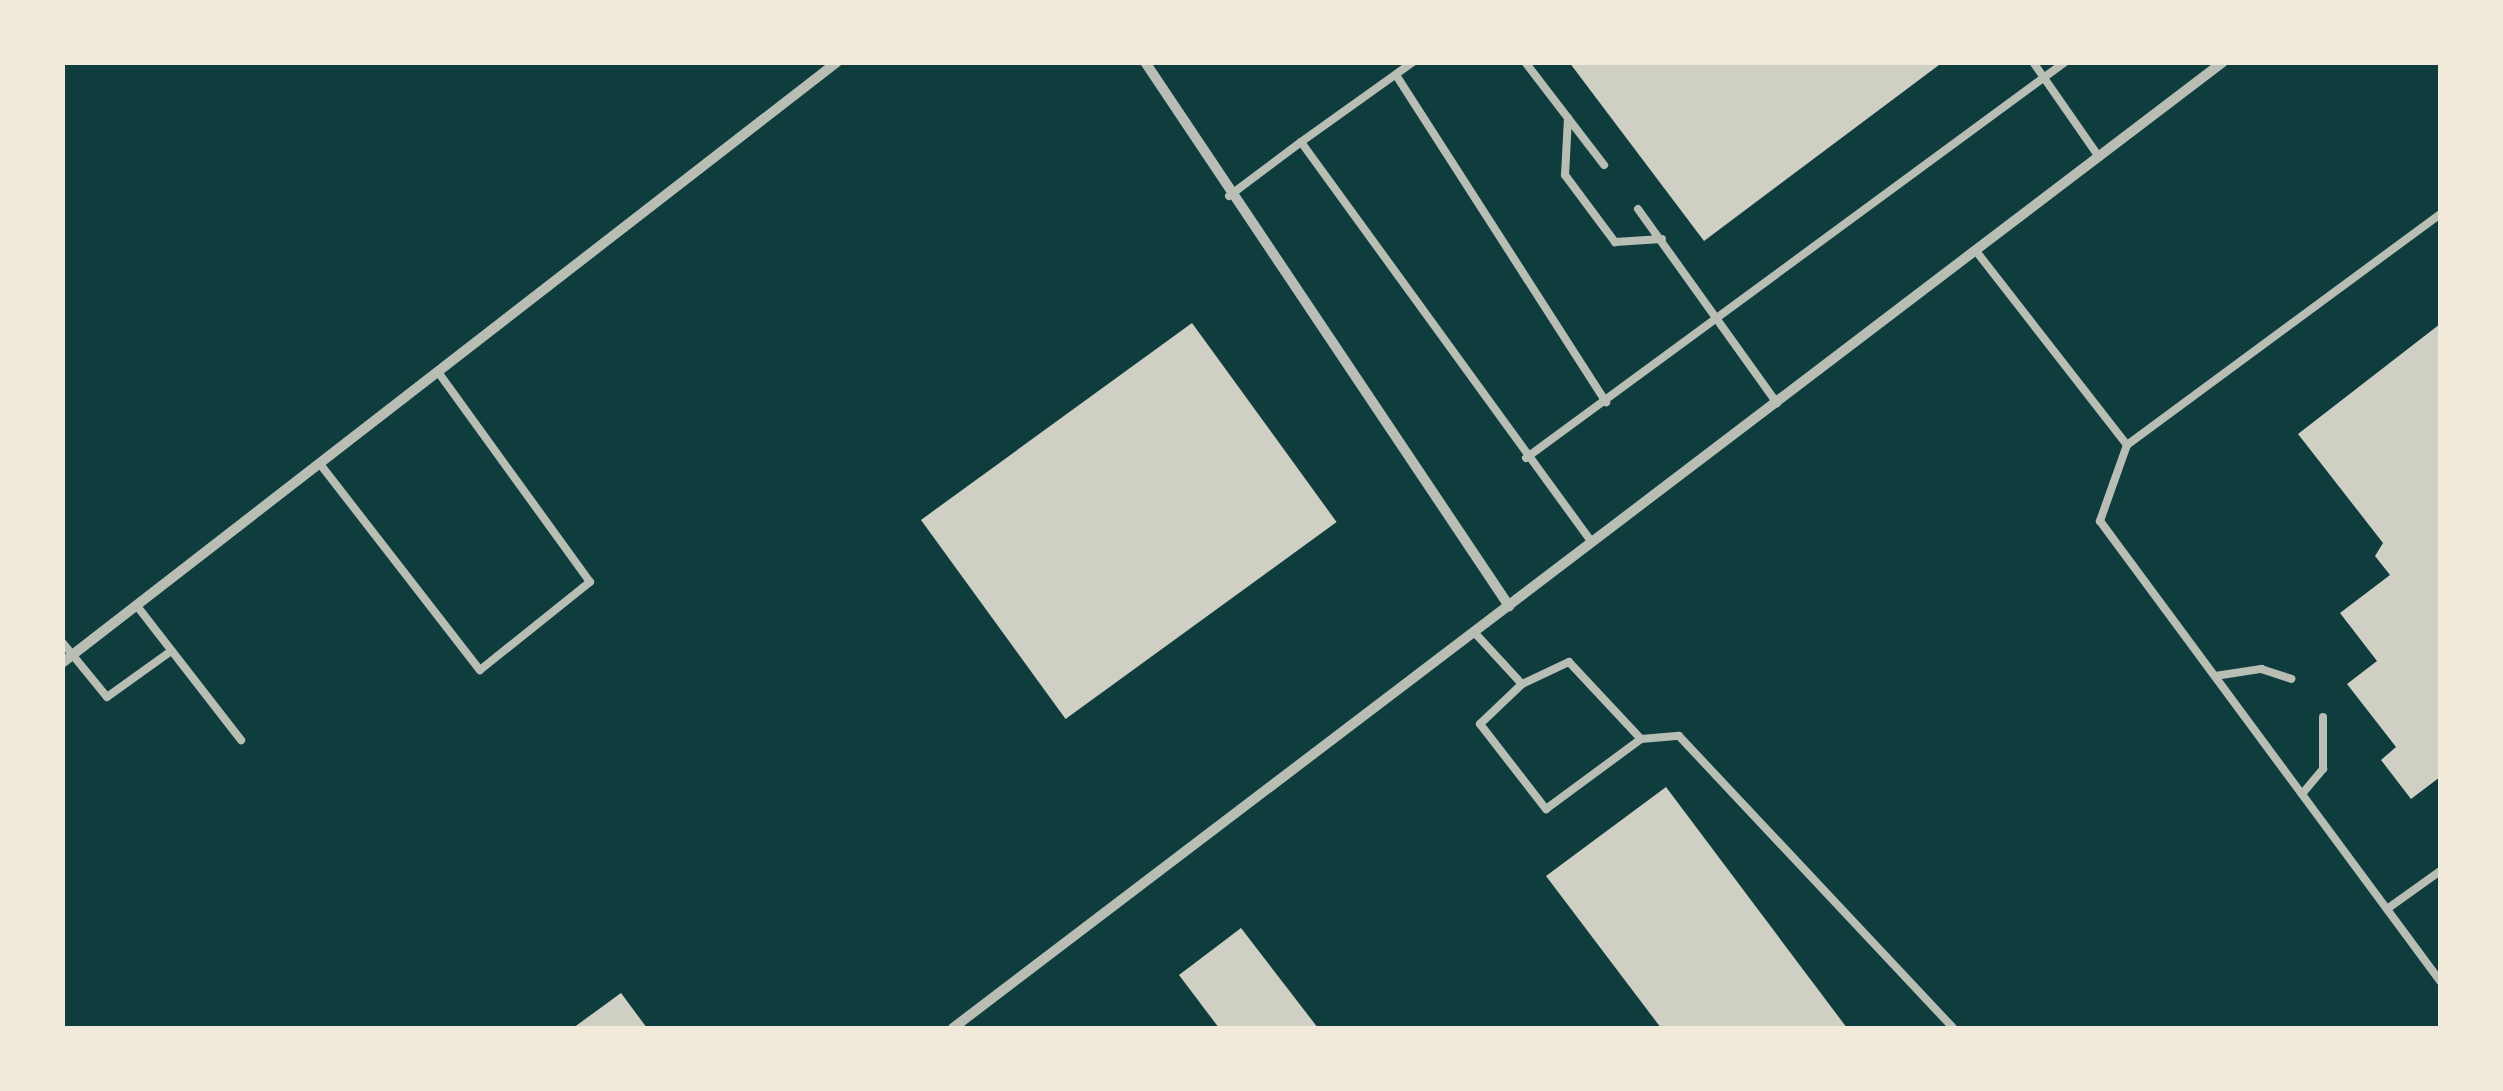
<!DOCTYPE html>
<html>
<head>
<meta charset="utf-8">
<style>
  body { margin:0 }
  #map { position:relative; width:2503px; height:1091px; overflow:hidden; background:#0f3d3e; font-family:"Source Serif 4",serif }
  div>[style] { position:absolute }
  [style*='--x'] { left:calc(var(--x)*1px); top:calc(var(--y)*1px); width:calc(var(--w)*1px); rotate:calc(var(--a)*1deg) }
  .building>* { inset:0; background:#cfcfc3; transform-origin:0 0 }
  .service>* { height:8px; margin:-4px; padding:0 4px; transform-origin:4px; border-radius:4px; background:#b8beb3 }
  .minor>* { height:10px; margin:-5px; padding:0 5px; transform-origin:5px; border-radius:5px; background:#b8beb3 }
  span { translate:-50% -50%; white-space:nowrap; text-align:center; line-height:1.15; -webkit-text-stroke:10px #f1e9da; paint-order:stroke }
  .frame { position:absolute; inset:0; border:65px solid #f1e9da; pointer-events:none }
</style>
</head>
<body>
<div id="map">
  <div class="building">
    <div style="clip-path:polygon(1569px 62px,1943px 62px,1704px 241px)"></div>
    <div style="left:1192px;top:323px;width:246px;height:335px;rotate:54deg"></div>
    <div style="clip-path:polygon(2440px 324px,2440px 777px,2411px 799px,2381px 760px,2396px 747px,2347px 684px,2377px 661px,2340px 613px,2390px 575px,2375px 556px,2383px 543px,2298px 434px)"></div>
    <div style="clip-path:polygon(1666px 787px,1847px 1028px,1661px 1028px,1546px 876px)"></div>
    <div style="clip-path:polygon(1241px 928px,1318px 1028px,1219px 1028px,1179px 975px)"></div>
    <div style="clip-path:polygon(621px 993px,647px 1028px,573px 1028px)"></div>
  </div>
  <div class="service">
    <div style="--x:1525;--y:62;--w:130;--a:52.5"></div>
    <div style="--x:2033;--y:62;--w:116;--a:55.2"></div>
    <div style="--x:1396;--y:75;--w:389;--a:57.3"></div>
    <div style="--x:1568;--y:118;--w:57;--a:93"></div>
    <div style="--x:1565;--y:175;--w:84;--a:53.3"></div>
    <div style="--x:1615;--y:242;--w:47;--a:-3.7"></div>
    <div style="--x:1301;--y:142;--w:138;--a:-35.5"></div>
    <div style="--x:1229;--y:196;--w:90;--a:-36.9"></div>
    <div style="--x:1301;--y:142;--w:495;--a:54"></div>
    <div style="--x:1638;--y:209;--w:239;--a:54.4"></div>
    <div style="--x:1976;--y:251;--w:246;--a:52.1"></div>
    <div style="--x:2127;--y:445;--w:389;--a:-36.4"></div>
    <div style="--x:2127;--y:445;--w:81;--a:109.6"></div>
    <div style="--x:2100;--y:521;--w:572;--a:53.53"></div>
    <div style="--x:1526;--y:458;--w:669;--a:-36.3"></div>
    <div style="--x:320;--y:464;--w:261;--a:52.2"></div>
    <div style="--x:480;--y:670;--w:141;--a:-38.7"></div>
    <div style="--x:590;--y:582;--w:259;--a:-125.9"></div>
    <div style="--x:137;--y:606;--w:170;--a:52.2"></div>
    <div style="--x:1474;--y:632;--w:71;--a:47.3"></div>
    <div style="--x:1522;--y:684;--w:52;--a:-25.1"></div>
    <div style="--x:1569;--y:662;--w:105;--a:46.9"></div>
    <div style="--x:1641;--y:739;--w:38;--a:-5"></div>
    <div style="--x:1679;--y:736;--w:400;--a:46.8"></div>
    <div style="--x:62;--y:642;--w:71;--a:50.7"></div>
    <div style="--x:107;--y:697;--w:79;--a:-35.7"></div>
    <div style="--x:2215;--y:676;--w:47;--a:-8.7"></div>
    <div style="--x:2261;--y:669;--w:32;--a:18"></div>
    <div style="--x:1522;--y:684;--w:58;--a:136.4"></div>
    <div style="--x:1480;--y:724;--w:108;--a:52.2"></div>
    <div style="--x:1546;--y:809;--w:118;--a:-36.4"></div>
    <div style="--x:2302;--y:794;--w:33;--a:-50"></div>
    <div style="--x:2323;--y:769;--w:52;--a:-90"></div>
    <div style="--x:2387;--y:909;--w:65;--a:-35.6"></div>
  </div>
  <div class="minor">
    <div style="--x:1145;--y:62;--w:655;--a:56.21"></div>
    <div style="--x:62;--y:663;--w:981;--a:-37.79"></div>
    <div style="--x:953;--y:1028;--w:1596;--a:-37.26"></div>
  </div>
  <div class="frame"></div>
</div>
</body>
</html>
